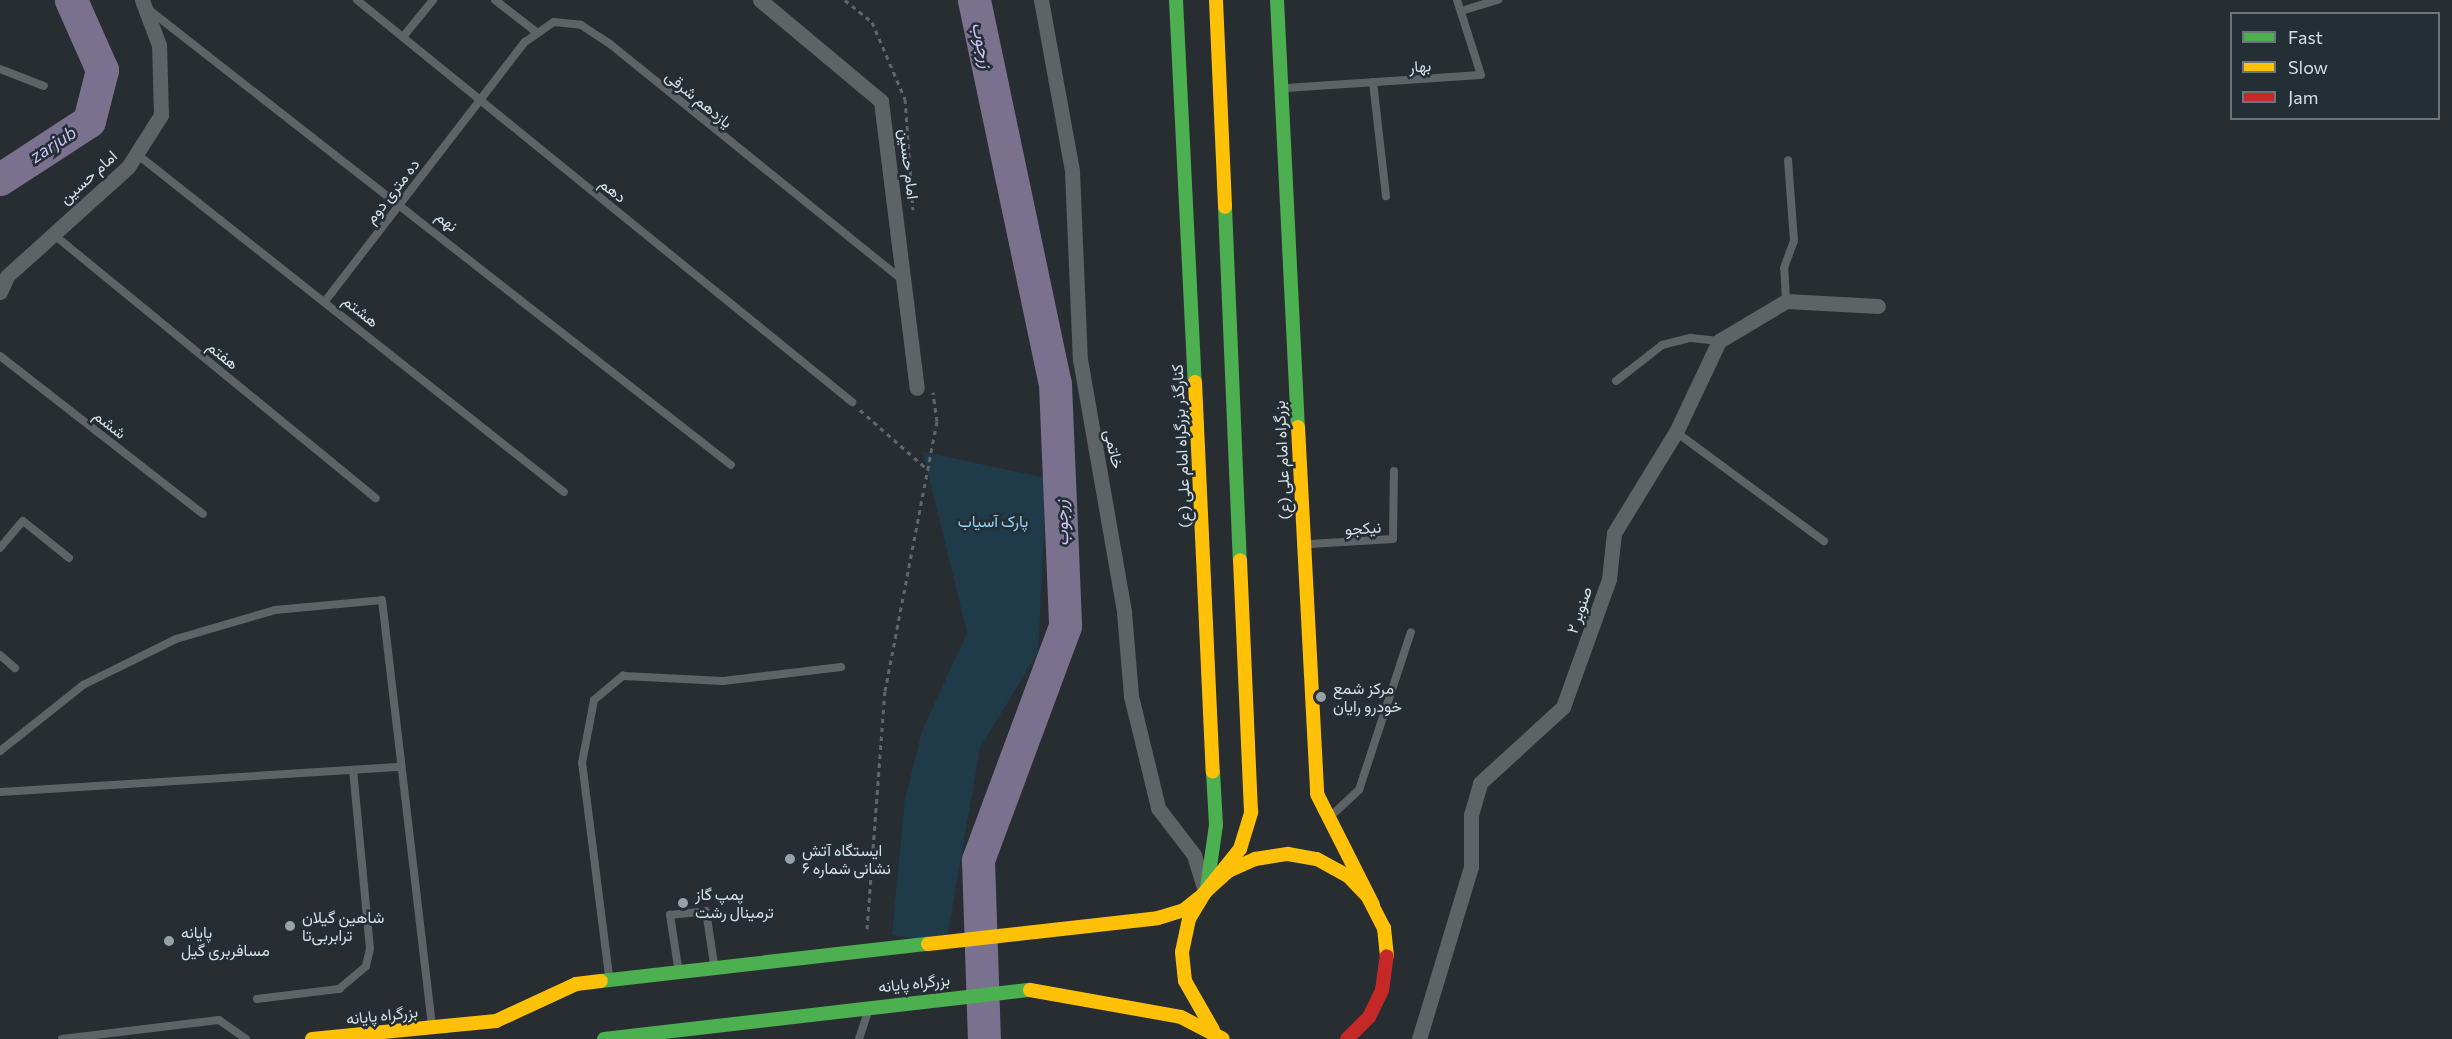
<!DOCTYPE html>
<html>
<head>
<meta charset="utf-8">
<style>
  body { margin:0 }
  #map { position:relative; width:2452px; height:1039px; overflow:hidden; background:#272d31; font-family:Commissioner,Vazirmatn,sans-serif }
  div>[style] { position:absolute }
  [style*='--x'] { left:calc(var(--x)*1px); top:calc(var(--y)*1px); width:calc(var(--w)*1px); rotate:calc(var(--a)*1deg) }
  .green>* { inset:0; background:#1f3b4a }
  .river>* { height:33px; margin:-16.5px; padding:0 16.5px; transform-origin:16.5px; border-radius:16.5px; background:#7a718f }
  .path>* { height:3px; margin-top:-1.5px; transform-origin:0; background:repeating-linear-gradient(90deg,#626669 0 4.5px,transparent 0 9px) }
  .lane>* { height:8px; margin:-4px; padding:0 4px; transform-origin:4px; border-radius:4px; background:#5e6366 }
  .street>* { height:15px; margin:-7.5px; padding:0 7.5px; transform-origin:7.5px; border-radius:7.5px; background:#5e6366 }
  .fast>* { height:14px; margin:-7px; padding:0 7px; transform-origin:7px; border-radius:7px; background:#4caf50 }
  .slow>* { height:14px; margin:-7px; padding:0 7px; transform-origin:7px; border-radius:7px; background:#ffc107 }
  .jam>* { height:14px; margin:-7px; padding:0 7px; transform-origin:7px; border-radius:7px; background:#c62828 }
  .dots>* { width:16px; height:16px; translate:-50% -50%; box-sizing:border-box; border:3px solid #232e35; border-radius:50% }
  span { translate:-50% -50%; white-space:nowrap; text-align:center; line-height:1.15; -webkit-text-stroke:5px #232e35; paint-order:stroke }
  .street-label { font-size:16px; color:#d8dfe4 }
  .park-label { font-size:16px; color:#95d1f4 }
  .poi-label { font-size:16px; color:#d8dfe4 }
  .left { translate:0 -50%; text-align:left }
  .water-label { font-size:18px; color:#cfbdf5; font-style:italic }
  .legend { position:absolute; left:2230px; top:12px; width:210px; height:108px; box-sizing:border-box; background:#232e35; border:2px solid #6b757b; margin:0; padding:8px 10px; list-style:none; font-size:18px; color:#d8dfe4 }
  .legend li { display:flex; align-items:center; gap:12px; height:30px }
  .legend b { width:30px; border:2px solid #6b757b }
</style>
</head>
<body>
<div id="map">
  <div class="green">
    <div style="clip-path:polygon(923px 452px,1047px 478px,1038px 652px,980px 748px,946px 944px,892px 935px,905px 799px,922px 731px,967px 633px)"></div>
  </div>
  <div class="river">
    <div style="--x:974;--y:0;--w:392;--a:78.1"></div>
    <div style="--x:1055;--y:384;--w:242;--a:87.6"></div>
    <div style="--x:1065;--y:626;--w:250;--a:110.4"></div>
    <div style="--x:978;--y:860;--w:179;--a:88.1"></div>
    <div style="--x:0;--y:179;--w:106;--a:-33.1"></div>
    <div style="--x:89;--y:121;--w:53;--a:-75.7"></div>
    <div style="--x:102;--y:70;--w:77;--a:-113.9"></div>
  </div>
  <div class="path">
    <div style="--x:845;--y:0;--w:35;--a:39"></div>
    <div style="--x:872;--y:22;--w:84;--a:66.8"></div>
    <div style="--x:905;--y:99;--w:111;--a:85.9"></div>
    <div style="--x:860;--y:410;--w:88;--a:41.3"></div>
    <div style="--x:867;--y:929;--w:239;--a:-85.7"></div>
    <div style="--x:885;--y:691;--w:275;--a:-79.1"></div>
    <div style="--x:937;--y:421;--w:29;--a:-98"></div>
  </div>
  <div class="lane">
    <div style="--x:357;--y:0;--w:638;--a:39.08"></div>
    <div style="--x:495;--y:0;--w:51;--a:37.8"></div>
    <div style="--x:148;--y:9;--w:740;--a:38.03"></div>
    <div style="--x:1461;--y:11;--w:39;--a:-17"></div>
    <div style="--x:403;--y:37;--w:48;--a:-51"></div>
    <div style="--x:0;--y:69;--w:47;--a:21.1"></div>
    <div style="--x:1373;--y:82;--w:115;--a:83.5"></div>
    <div style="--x:1286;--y:88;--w:195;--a:-3.8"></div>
    <div style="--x:1481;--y:75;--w:79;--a:-107.7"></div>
    <div style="--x:138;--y:155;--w:543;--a:38.35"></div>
    <div style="--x:53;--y:234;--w:417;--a:39.3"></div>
    <div style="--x:326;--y:300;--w:326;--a:-52.4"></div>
    <div style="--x:525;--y:42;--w:35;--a:-35"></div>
    <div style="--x:554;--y:22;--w:27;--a:6"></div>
    <div style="--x:581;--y:25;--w:35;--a:33"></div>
    <div style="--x:610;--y:44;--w:375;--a:38.9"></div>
    <div style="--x:1786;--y:301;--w:33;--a:-93"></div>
    <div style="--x:1784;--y:268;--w:29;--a:-70"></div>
    <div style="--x:1794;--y:241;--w:81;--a:-94.2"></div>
    <div style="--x:0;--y:356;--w:257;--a:37.9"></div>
    <div style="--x:1616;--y:381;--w:58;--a:-38"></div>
    <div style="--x:1662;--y:345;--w:30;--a:-14"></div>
    <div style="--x:1691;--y:338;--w:28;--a:6"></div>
    <div style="--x:1676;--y:432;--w:184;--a:36.4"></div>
    <div style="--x:1310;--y:544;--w:83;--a:-3.4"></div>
    <div style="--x:1393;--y:539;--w:68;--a:-89.2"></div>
    <div style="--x:0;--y:548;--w:35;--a:-50"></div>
    <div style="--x:23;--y:521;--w:59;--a:38.8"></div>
    <div style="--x:0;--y:655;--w:20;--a:41"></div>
    <div style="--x:0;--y:751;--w:106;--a:-38.5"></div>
    <div style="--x:83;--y:685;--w:104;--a:-26.3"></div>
    <div style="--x:176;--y:639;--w:103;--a:-16.3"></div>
    <div style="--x:275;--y:610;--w:107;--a:-5.3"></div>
    <div style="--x:382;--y:600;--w:427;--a:83.3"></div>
    <div style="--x:0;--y:792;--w:402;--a:-3.6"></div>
    <div style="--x:1332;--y:815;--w:37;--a:-43"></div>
    <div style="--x:1359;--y:790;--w:166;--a:-71.8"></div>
    <div style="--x:678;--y:967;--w:53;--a:-98.7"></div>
    <div style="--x:670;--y:915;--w:36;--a:-6"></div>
    <div style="--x:706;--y:911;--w:54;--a:81.4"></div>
    <div style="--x:609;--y:976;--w:215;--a:-97.2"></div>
    <div style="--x:582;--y:763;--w:64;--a:-79.2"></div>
    <div style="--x:594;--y:700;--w:38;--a:-40"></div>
    <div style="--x:623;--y:676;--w:100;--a:2.9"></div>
    <div style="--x:723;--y:681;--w:119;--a:-6.8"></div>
    <div style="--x:257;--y:999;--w:83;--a:-7"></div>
    <div style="--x:339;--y:989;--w:35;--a:-40"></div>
    <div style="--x:366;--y:966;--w:17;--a:-77"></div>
    <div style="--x:370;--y:949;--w:180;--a:-95.4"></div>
    <div style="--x:62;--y:1039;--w:158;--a:-6.9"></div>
    <div style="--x:219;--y:1020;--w:33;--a:35"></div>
    <div style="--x:859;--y:1039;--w:28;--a:-72"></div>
  </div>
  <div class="street">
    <div style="--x:760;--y:0;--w:158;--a:39.9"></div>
    <div style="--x:881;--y:101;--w:289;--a:82.9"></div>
    <div style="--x:1041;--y:0;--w:174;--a:79.7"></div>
    <div style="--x:1072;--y:171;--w:188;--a:87.6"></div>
    <div style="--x:1080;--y:359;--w:257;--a:80.1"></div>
    <div style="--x:1124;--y:612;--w:84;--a:85.2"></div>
    <div style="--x:1131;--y:696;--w:115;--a:76.4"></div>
    <div style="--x:1158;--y:808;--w:59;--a:52.5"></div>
    <div style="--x:1194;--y:855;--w:38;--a:73"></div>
    <div style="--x:0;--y:292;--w:17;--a:-66"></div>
    <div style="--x:7;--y:276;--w:163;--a:-42"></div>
    <div style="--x:128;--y:167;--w:62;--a:-57.6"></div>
    <div style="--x:161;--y:115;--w:70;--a:-91.6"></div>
    <div style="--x:159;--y:45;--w:48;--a:-110.7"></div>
    <div style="--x:1419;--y:1039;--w:180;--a:-73.2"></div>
    <div style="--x:1471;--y:867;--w:52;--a:-90"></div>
    <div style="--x:1471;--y:815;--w:33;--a:-74"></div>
    <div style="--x:1480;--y:783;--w:113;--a:-42.5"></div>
    <div style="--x:1563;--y:707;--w:136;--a:-70.2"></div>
    <div style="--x:1609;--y:579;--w:46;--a:-83.8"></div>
    <div style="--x:1614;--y:533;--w:119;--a:-58.5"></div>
    <div style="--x:1676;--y:432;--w:101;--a:-64.7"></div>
    <div style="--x:1719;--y:341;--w:78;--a:-30.8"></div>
    <div style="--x:1786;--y:301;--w:92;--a:3.1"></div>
  </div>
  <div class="fast">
    <div style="--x:1176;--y:0;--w:382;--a:87.2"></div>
    <div style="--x:1277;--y:0;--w:428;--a:87.2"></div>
    <div style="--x:1225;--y:207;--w:353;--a:87.6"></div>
    <div style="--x:1207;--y:888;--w:64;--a:-81.9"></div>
    <div style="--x:1216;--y:825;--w:53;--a:-93.2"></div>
    <div style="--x:601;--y:981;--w:329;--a:-6.5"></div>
    <div style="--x:604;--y:1039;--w:429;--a:-6.6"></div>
  </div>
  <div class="slow">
    <div style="--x:1216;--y:0;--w:207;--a:87.5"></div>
    <div style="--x:1195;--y:382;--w:390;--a:87.4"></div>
    <div style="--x:1298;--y:427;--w:367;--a:87"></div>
    <div style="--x:1317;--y:794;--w:124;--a:63.2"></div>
    <div style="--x:1207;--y:890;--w:53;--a:-51.2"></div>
    <div style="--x:1240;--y:849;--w:39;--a:-73"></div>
    <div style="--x:1251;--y:812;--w:252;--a:-92.5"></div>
    <div style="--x:928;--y:944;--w:231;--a:-6.4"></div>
    <div style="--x:1158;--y:918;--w:27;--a:-17"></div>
    <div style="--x:1184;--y:910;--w:26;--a:-39"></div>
    <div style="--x:1030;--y:990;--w:153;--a:10.1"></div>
    <div style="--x:1181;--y:1017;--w:47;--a:27.6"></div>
    <div style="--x:1213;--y:1030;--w:56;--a:-119.7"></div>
    <div style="--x:1185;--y:981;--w:29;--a:-96"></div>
    <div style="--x:1182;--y:952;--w:34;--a:-78"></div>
    <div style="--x:1189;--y:919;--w:31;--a:-59"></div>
    <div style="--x:1205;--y:892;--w:31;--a:-42"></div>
    <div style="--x:1228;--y:871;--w:30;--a:-24"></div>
    <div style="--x:1255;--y:859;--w:33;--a:-9"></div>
    <div style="--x:1288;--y:854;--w:29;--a:10"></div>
    <div style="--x:1317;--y:859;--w:35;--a:29"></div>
    <div style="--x:1348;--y:876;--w:29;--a:46"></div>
    <div style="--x:1368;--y:897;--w:35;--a:63"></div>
    <div style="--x:1384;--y:928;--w:28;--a:84"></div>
    <div style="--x:312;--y:1039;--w:185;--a:-5.6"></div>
    <div style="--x:496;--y:1021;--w:88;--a:-24.8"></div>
    <div style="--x:576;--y:984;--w:25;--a:-7"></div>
  </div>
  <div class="jam">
    <div style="--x:1347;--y:1039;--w:31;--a:-45"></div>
    <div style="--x:1369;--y:1017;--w:30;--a:-64"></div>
    <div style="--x:1382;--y:990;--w:34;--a:-82"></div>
  </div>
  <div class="dots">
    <div style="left:1321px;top:697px;background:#9aa1a5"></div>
    <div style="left:790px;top:859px;background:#9aa1a5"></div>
    <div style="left:683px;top:903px;background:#9aa1a5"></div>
    <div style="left:290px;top:926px;background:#9aa1a5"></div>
    <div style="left:169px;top:941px;background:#9aa1a5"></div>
  </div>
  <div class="street-label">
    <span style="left:1420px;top:66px;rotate:-4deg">بهار</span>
    <span style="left:699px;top:99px;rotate:39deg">یازدهم شرقی</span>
    <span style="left:909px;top:164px;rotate:83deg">امام حسین</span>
    <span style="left:88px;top:177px;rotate:-42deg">امام حسین</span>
    <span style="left:613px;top:190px;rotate:39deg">دهم</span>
    <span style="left:392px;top:191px;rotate:-52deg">ده متری دوم</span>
    <span style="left:447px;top:221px;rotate:38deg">نهم</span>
    <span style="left:361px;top:311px;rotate:39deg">هشتم</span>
    <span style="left:223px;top:355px;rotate:39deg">هفتم</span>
    <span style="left:110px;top:424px;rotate:38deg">ششم</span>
    <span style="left:1181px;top:446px;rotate:-93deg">کنارگذر بزرگراه امام علی (ع)</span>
    <span style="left:1114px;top:449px;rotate:77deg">خاتمی</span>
    <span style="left:1282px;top:460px;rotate:-93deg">بزرگراه امام علی (ع)</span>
    <span style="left:1363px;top:528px;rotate:-4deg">نیکجو</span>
    <span style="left:1579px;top:610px;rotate:-71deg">صنوبر ۲</span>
    <span style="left:914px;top:983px;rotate:-6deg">بزرگراه پایانه</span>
    <span style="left:382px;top:1015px;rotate:-6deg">بزرگراه پایانه</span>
  </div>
  <div class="park-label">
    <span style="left:993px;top:521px">پارک آسیاب</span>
  </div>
  <div class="poi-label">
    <span class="left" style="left:1333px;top:697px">مرکز شمع<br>خودرو رایان</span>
    <span class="left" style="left:802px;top:859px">ایستگاه آتش<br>نشانی شماره ۶</span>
    <span class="left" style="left:695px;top:903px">پمپ گاز<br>ترمینال رشت</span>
    <span class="left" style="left:302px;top:926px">شاهین گیلان<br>ترابربی‌تا</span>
    <span class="left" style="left:181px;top:941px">پایانه<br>مسافربری گیل</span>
  </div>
  <div class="water-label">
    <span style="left:983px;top:45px;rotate:78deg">زرجوب</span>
    <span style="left:53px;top:144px;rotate:-33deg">zarjub</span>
    <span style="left:1061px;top:523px;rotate:-92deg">زرجوب</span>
  </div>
  <ul class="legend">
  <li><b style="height:8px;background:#4caf50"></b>Fast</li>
  <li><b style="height:8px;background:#ffc107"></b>Slow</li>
  <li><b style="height:8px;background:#c62828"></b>Jam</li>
  </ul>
</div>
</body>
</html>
